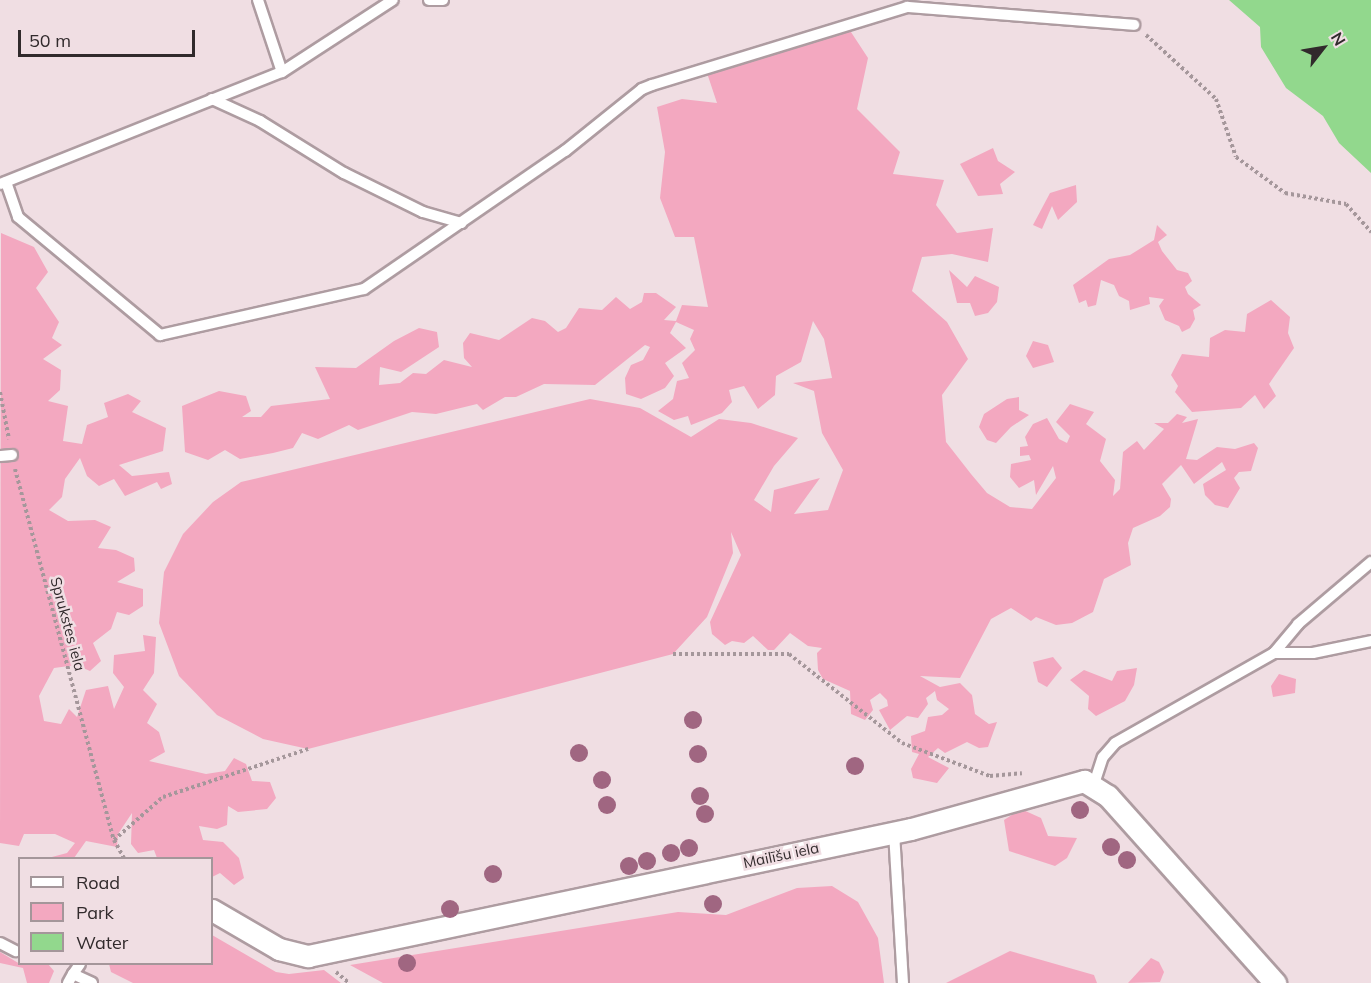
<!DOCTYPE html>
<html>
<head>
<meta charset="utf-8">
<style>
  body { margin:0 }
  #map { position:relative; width:1371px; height:983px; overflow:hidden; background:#f0dee3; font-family:Mulish,sans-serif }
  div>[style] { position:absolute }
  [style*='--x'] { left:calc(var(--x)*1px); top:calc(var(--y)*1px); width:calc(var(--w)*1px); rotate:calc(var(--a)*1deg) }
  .green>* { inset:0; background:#f3a8c0 }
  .water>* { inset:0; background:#92d88d }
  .path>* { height:4px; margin-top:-2px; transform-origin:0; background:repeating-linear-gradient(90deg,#a5979b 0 3px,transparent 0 6px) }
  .roads { filter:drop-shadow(2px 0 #ae9ca1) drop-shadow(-2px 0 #ae9ca1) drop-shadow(0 2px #ae9ca1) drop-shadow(0 -2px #ae9ca1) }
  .lane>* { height:10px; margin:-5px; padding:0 5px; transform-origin:5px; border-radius:5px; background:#fff }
  .street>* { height:21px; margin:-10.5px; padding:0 10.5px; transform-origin:10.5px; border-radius:10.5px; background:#fff }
  .trees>* { width:18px; height:18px; margin:-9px; border-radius:50%; background:#a06681 }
  span { translate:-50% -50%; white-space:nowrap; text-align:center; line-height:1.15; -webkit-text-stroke:5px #f0dee3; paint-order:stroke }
  .street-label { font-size:15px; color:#312a2c }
  .legend { position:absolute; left:18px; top:857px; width:195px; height:108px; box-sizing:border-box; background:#f0dee3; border:2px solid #a4969a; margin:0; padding:8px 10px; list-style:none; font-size:18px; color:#312a2c }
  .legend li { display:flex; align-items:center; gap:12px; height:30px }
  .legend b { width:30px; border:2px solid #a4969a }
  .north { position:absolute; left:1293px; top:18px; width:60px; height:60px; -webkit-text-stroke:4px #f0dee3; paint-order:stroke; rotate:59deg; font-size:16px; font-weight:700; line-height:24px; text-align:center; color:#312a2c }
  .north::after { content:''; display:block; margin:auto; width:21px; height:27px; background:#312a2c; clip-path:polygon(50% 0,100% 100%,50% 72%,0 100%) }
  .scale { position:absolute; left:18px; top:30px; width:177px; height:27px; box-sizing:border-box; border:3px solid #312a2c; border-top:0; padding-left:8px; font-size:18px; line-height:21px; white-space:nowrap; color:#312a2c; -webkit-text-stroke:4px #f0dee3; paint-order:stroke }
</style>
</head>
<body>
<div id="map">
  <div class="green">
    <div style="clip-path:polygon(849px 29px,868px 58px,857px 109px,900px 152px,893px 174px,944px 180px,936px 205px,957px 233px,993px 228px,988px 262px,952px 254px,922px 257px,912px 291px,947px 322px,968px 359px,942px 395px,946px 442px,971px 474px,987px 493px,1010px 507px,1032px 509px,1056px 478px,1053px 466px,1036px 495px,1034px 480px,1019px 488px,1010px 477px,1011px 464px,1031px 460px,1029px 455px,1020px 456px,1020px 447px,1028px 446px,1025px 437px,1033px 424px,1047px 418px,1059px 439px,1067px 443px,1070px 436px,1056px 422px,1070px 404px,1094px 412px,1086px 424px,1106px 439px,1100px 461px,1115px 480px,1113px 496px,1120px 489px,1123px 452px,1137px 441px,1144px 450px,1164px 429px,1154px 423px,1168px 423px,1177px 414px,1187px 417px,1182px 423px,1198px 419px,1186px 459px,1197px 460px,1217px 447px,1235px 449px,1254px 443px,1258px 448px,1251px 471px,1239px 472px,1234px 478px,1240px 488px,1228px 508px,1215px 505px,1205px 495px,1203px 484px,1226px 470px,1222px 462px,1194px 484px,1181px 465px,1162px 484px,1171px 499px,1170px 507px,1160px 516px,1133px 528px,1128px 543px,1131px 565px,1104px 579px,1093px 612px,1072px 623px,1056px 625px,1036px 617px,1031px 621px,1011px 608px,991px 619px,960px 678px,920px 676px,940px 687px,960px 683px,972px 695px,975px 714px,989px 724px,997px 722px,988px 747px,979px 748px,967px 742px,945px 753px,938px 748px,928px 757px,949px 768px,937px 783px,913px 778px,911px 769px,919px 754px,912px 752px,911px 736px,925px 731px,928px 717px,942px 715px,949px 709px,937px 700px,935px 691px,926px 698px,928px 704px,918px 718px,907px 716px,890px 730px,879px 710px,888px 706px,887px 700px,880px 693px,870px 700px,873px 710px,865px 720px,851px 714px,850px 691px,823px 679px,818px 670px,817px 653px,822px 648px,808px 646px,790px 633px,774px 650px,768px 650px,753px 636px,744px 643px,732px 641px,725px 645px,712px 634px,710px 622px,741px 555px,731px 532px,733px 553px,707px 617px,673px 654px,308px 749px,263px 739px,217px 715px,179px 676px,159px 623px,164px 572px,183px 534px,213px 502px,241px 482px,590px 399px,640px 408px,691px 437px,719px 419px,751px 423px,798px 438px,774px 466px,754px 500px,771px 512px,774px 490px,820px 478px,794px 514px,828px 510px,843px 470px,822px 433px,814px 391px,793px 383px,832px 378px,824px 339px,813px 321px,801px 362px,776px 376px,775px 395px,758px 409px,744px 386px,729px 390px,732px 402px,722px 413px,691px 425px,688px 416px,674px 420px,658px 411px,673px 399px,677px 381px,689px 378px,682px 363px,695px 350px,690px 339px,694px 330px,676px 322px,670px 333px,686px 348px,665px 363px,674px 376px,665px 388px,641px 399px,626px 394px,625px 378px,631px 365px,643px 360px,650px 347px,645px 345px,595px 385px,544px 384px,516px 397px,505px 397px,483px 410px,477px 404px,436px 414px,412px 412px,358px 430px,349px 425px,318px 439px,302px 433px,293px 448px,273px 453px,240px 459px,225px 450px,208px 460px,185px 452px,182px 406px,219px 391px,246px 396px,251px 411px,242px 417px,261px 417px,271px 406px,330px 399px,315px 367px,356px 368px,394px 341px,419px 328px,437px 332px,439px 347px,401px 372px,380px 367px,379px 385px,400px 383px,413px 373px,426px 374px,444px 360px,472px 367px,464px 358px,463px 343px,470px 333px,499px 340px,532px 318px,545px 321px,558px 332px,566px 328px,579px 308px,602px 310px,616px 297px,630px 309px,642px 302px,644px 293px,656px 293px,676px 307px,664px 320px,676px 321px,682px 305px,708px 307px,694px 237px,675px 237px,660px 198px,665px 152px,657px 107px,682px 99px,717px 103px,707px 73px)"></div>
    <div style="clip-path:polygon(993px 148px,998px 161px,1015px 172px,1000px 184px,1003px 194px,978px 196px,960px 164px)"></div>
    <div style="clip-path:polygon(1076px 185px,1077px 202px,1058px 220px,1052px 206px,1042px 229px,1033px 225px,1050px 193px)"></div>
    <div style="clip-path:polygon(1157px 225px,1167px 235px,1158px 242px,1162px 251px,1177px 270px,1188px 273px,1192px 281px,1185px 287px,1188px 294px,1201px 305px,1193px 310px,1195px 319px,1190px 328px,1182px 332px,1179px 326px,1165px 320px,1159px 306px,1164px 299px,1149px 297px,1150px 304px,1130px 310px,1129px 301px,1119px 296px,1114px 285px,1101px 280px,1096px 305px,1088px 307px,1086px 300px,1079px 303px,1073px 285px,1109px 259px,1130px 255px,1154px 240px)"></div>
    <div style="clip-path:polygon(1px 233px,34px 247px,48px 272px,36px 288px,59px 322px,52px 338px,62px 345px,43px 359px,61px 370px,60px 390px,48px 401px,68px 406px,63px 441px,82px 444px,87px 425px,108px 417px,104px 403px,128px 394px,141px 401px,132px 412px,166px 428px,163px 451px,119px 465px,132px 476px,169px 472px,172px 484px,161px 489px,157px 482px,125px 496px,114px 479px,99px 486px,87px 476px,80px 458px,65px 479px,62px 497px,49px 510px,68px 521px,95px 520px,111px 527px,98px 548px,116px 550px,134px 558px,135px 571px,117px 582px,143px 589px,143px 606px,129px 615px,117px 612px,111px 629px,93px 643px,101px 661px,90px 671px,76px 665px,54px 668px,39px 696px,44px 721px,61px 724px,69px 709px,77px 717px,86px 690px,108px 686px,114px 709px,124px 687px,113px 673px,114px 655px,145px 651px,143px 635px,156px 637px,154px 673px,143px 690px,157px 704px,147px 723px,159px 732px,165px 752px,149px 761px,206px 774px,225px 771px,234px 758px,246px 764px,252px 781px,270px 782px,276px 798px,267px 809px,238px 812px,228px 806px,227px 825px,217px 829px,199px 826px,203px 840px,223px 842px,239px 858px,244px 878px,234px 885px,220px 873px,212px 877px,212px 858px,157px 858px,154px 850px,138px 853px,131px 844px,132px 813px,118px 834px,117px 847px,86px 841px,74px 858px,48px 858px,67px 853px,75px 843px,55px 834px,24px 834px,19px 846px,0 843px)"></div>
    <div style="clip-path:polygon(949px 270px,967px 287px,975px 276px,999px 287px,997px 302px,988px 313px,975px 316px,970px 303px,957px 303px)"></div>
    <div style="clip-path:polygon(1271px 300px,1290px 317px,1288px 333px,1294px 348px,1269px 384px,1276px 396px,1264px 409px,1255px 395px,1241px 408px,1192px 412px,1175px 392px,1178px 386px,1171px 375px,1182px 354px,1209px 357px,1210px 338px,1225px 330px,1245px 332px,1247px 314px)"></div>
    <div style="clip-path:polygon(1033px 341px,1048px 345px,1054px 362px,1033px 368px,1026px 356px)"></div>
    <div style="clip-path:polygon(1019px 397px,1019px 410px,1029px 415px,1011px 427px,996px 443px,987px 440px,979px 427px,984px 414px,1007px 399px)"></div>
    <div style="clip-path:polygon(1053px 657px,1062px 668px,1047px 687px,1038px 682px,1033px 662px)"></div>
    <div style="clip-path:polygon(1137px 668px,1134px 685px,1125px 701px,1096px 716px,1088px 709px,1089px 696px,1070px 680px,1084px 670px,1112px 681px,1117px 671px)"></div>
    <div style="clip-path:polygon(1279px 674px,1296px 679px,1295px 693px,1273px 697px,1271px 686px)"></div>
    <div style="clip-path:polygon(1021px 809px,1041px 818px,1048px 836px,1077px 838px,1067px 858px,1055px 866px,1009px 851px,1004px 820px)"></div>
    <div style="clip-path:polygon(832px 886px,858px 902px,878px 938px,884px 983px,383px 983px,350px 965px,678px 912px,726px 915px,797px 888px)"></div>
    <div style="clip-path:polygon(212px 935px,276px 972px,289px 974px,324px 970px,341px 983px,133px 983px,111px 972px,109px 964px,212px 964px)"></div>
    <div style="clip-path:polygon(1010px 951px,1094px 975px,1097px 983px,946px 983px)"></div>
    <div style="clip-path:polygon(0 952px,20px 964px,48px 964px,54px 971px,49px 983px,27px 983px,23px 968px,0 963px)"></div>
    <div style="clip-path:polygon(1151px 958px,1159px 962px,1164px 972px,1160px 982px,1128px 983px)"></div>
  </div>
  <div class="water">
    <div style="clip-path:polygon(1229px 0,1371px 0,1371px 173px,1339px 143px,1323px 116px,1286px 88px,1261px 47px,1260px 27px)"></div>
  </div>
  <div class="path">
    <div style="--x:1146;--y:35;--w:95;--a:42.4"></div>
    <div style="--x:1216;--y:99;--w:61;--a:71"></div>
    <div style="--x:1236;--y:157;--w:61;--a:36.3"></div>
    <div style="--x:1285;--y:193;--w:62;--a:10.2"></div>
    <div style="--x:1346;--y:204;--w:38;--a:48"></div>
    <div style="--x:0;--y:392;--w:48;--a:79.2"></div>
    <div style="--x:15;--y:469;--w:384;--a:75.1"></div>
    <div style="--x:114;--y:840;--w:21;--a:61"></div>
    <div style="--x:673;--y:654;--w:116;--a:0"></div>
    <div style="--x:789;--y:654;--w:144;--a:38.2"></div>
    <div style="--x:902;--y:743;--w:94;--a:20.6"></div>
    <div style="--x:990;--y:776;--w:32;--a:-5"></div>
    <div style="--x:114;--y:840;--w:65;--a:-41.3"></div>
    <div style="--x:163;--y:797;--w:153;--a:-18.3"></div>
    <div style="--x:336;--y:972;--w:17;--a:40"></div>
  </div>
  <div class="roads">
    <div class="lane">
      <div style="--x:258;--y:0;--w:76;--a:71.6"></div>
      <div style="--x:429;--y:0;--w:14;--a:0"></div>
      <div style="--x:212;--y:99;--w:53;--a:24.6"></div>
      <div style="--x:260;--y:121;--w:99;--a:31.8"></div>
      <div style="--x:344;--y:173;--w:88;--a:26.3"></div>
      <div style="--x:423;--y:212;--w:40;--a:16"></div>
      <div style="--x:6;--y:182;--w:37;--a:71"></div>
      <div style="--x:18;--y:217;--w:185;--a:39.7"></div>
      <div style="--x:160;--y:335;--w:209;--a:-12.7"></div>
      <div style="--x:364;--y:289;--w:244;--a:-34.5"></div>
      <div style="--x:565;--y:151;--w:99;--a:-38.8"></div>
      <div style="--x:642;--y:89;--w:11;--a:-22"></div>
      <div style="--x:652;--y:85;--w:267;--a:-17"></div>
      <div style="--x:907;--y:7;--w:228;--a:4.5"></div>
      <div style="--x:0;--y:184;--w:303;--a:-21.7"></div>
      <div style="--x:282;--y:72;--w:132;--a:-33"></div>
      <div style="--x:0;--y:456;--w:12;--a:-5"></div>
      <div style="--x:1274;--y:653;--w:39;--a:0"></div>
      <div style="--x:1313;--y:653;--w:59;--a:-11.7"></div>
      <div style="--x:1094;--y:784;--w:28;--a:-72"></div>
      <div style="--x:1103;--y:757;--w:18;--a:-49"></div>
      <div style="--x:1115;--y:743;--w:183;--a:-29.5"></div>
      <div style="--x:1274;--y:653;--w:38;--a:-50"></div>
      <div style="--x:1298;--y:624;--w:96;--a:-40.3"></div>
      <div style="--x:894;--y:832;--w:151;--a:86.6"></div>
      <div style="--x:0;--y:943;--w:18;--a:27"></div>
      <div style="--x:73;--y:974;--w:12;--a:-55"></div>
      <div style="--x:68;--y:983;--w:10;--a:-61"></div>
      <div style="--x:73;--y:974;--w:21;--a:25"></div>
    </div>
    <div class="street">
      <div style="--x:212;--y:910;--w:78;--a:30.2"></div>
      <div style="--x:279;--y:949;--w:30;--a:14"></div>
      <div style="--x:308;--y:956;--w:616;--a:-11.89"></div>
      <div style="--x:911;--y:829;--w:180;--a:-15.5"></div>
      <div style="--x:1084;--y:781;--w:28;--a:32"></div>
      <div style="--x:1108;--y:796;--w:251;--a:48.2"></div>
    </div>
  </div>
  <div class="trees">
    <div style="left:693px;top:720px"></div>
    <div style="left:579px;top:753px"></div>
    <div style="left:698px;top:754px"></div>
    <div style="left:855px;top:766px"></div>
    <div style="left:602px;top:780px"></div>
    <div style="left:700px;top:796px"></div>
    <div style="left:607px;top:805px"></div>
    <div style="left:1080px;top:810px"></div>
    <div style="left:705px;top:814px"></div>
    <div style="left:1111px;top:847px"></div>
    <div style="left:689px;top:848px"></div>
    <div style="left:671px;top:853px"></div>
    <div style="left:1127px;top:860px"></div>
    <div style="left:647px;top:861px"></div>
    <div style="left:629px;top:866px"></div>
    <div style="left:493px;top:874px"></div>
    <div style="left:713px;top:904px"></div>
    <div style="left:450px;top:909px"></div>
    <div style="left:407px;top:963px"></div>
  </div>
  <div class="street-label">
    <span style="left:68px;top:624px;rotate:75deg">Sprukstes iela</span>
    <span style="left:781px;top:855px;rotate:-12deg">Mailīšu iela</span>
  </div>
  <ul class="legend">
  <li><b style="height:8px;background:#fff"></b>Road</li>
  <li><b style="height:16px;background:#f3a8c0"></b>Park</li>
  <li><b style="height:16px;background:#92d88d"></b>Water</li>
  </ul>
  <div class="north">N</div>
  <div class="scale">50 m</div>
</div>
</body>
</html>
